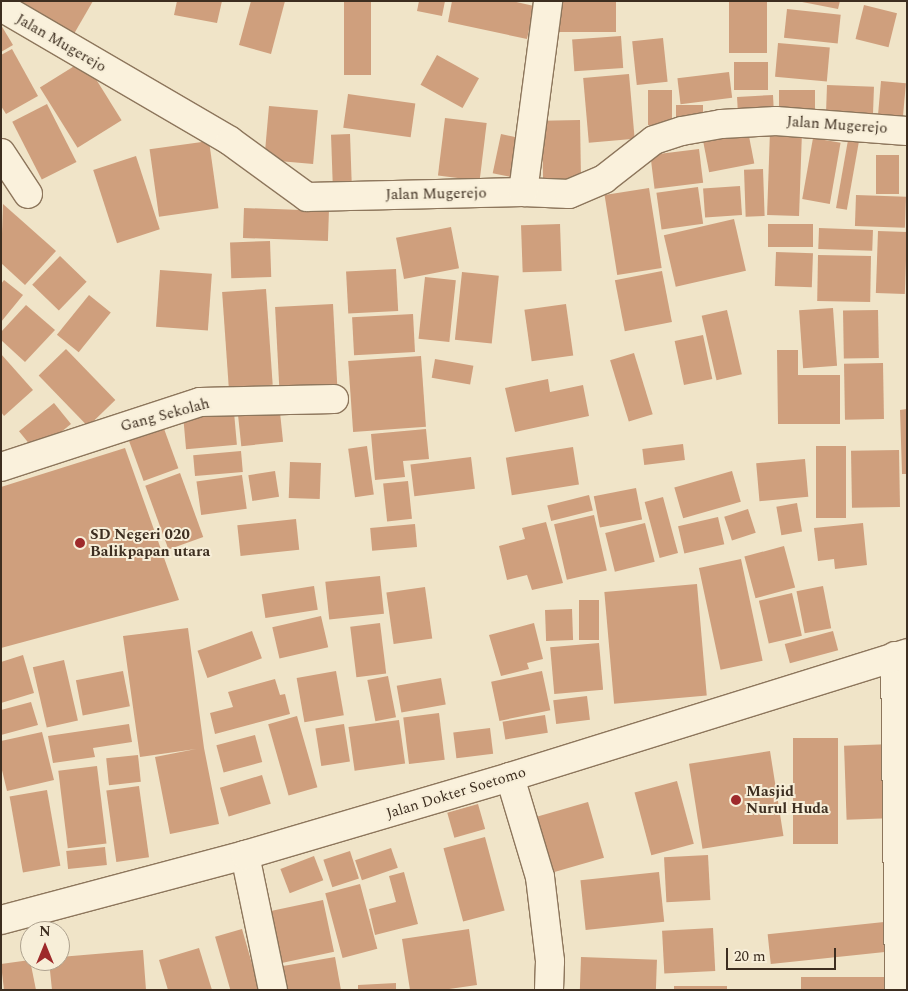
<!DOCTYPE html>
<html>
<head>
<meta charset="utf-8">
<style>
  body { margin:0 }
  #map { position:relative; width:908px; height:991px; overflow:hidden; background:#f0e4c8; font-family:Spectral,serif }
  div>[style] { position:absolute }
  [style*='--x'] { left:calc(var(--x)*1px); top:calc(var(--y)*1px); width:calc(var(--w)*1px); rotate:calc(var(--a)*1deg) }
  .building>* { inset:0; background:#cf9f7d; transform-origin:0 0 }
  .roads { filter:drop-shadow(1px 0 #8d765c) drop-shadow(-1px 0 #8d765c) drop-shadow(0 1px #8d765c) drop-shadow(0 -1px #8d765c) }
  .minor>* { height:28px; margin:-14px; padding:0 14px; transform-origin:14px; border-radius:14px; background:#faf1dc }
  .tertiary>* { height:28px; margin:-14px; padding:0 14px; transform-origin:14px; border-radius:14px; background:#faf1dc }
  .dots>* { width:14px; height:14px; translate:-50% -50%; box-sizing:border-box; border:2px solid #f7eed8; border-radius:50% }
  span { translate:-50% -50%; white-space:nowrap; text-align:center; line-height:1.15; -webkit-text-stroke:4px #f7eed8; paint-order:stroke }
  .street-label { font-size:15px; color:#3d2e20 }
  .poi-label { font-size:15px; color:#3d2e20; font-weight:700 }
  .left { translate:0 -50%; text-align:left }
  .frame { position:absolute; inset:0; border:2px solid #3d2e20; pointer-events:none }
  .north { position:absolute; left:20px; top:921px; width:50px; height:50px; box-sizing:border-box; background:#f7eed8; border:1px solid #ada18e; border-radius:50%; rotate:0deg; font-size:14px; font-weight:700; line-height:20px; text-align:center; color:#3d2e20 }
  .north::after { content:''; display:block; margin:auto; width:18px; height:22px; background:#9e2a2b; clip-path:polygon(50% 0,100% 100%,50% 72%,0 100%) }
  .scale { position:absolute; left:726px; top:948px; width:110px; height:22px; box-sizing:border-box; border:2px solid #3d2e20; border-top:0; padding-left:6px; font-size:15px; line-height:18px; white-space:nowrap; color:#3d2e20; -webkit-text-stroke:4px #f7eed8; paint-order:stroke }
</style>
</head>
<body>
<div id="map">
  <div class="building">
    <div style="clip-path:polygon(8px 1px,93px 1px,71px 39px)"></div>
    <div style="clip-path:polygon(177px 1px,222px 1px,217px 23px,174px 15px)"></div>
    <div style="clip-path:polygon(251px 1px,285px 1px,271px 54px,239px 45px)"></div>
    <div style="left:344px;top:1px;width:27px;height:74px"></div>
    <div style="clip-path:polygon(419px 1px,445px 1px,442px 16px,417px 11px)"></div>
    <div style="clip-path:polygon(452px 1px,512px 1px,534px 6px,527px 39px,448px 22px)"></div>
    <div style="left:551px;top:1px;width:65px;height:31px"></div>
    <div style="left:729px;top:1px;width:38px;height:52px"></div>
    <div style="clip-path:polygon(797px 1px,840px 1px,838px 9px)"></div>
    <div style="left:864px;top:5px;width:34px;height:35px;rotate:14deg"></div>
    <div style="left:787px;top:9px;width:54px;height:29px;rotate:6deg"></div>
    <div style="clip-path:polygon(1px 25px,13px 45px,1px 52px)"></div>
    <div style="left:621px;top:36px;width:32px;height:49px;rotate:86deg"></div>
    <div style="left:663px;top:38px;width:44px;height:31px;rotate:84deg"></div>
    <div style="left:778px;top:43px;width:52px;height:34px;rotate:5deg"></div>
    <div style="clip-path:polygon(12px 49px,38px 96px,6px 114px,1px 106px,1px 55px)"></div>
    <div style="left:437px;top:55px;width:48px;height:34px;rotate:29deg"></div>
    <div style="left:84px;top:60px;width:71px;height:52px;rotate:58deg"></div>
    <div style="left:768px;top:62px;width:28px;height:34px;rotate:90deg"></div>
    <div style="left:729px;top:72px;width:26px;height:52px;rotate:83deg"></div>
    <div style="left:629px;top:74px;width:65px;height:46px;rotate:85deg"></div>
    <div style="left:881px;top:81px;width:25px;height:36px;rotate:5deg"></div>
    <div style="left:827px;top:85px;width:47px;height:32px;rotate:2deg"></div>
    <div style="left:648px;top:90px;width:24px;height:35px"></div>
    <div style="left:779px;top:90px;width:36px;height:23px"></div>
    <div style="left:348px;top:94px;width:68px;height:34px;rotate:8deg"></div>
    <div style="left:773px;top:95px;width:18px;height:36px;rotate:87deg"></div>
    <div style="left:47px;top:104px;width:65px;height:39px;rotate:63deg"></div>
    <div style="left:703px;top:105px;width:13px;height:27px;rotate:90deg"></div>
    <div style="left:269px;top:106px;width:49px;height:54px;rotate:5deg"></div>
    <div style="left:445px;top:118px;width:42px;height:58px;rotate:7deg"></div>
    <div style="left:580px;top:120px;width:59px;height:38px;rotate:89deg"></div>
    <div style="left:748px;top:131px;width:33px;height:46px;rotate:79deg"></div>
    <div style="left:770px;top:131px;width:32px;height:84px;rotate:2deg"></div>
    <div style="left:350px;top:134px;width:48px;height:19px;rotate:88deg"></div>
    <div style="left:501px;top:134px;width:25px;height:40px;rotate:12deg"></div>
    <div style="left:813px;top:138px;width:28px;height:62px;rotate:10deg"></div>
    <div style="left:848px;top:140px;width:11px;height:69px;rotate:10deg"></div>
    <div style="left:209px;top:141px;width:68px;height:60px;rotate:82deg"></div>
    <div style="left:699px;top:149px;width:34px;height:49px;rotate:83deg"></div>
    <div style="left:876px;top:155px;width:23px;height:39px"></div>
    <div style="left:136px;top:156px;width:77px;height:45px;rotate:72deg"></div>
    <div style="left:763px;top:169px;width:47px;height:19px;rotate:88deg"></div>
    <div style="left:740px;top:186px;width:29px;height:37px;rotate:86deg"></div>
    <div style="left:698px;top:187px;width:37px;height:42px;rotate:82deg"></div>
    <div style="left:649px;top:188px;width:81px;height:45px;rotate:81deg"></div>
    <div style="left:856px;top:195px;width:50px;height:31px;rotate:2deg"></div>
    <div style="clip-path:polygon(3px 204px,56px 251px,25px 285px,1px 263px)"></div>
    <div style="left:244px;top:208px;width:85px;height:30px;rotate:2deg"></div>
    <div style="left:734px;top:219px;width:53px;height:72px;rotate:77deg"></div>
    <div style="left:560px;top:224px;width:47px;height:39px;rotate:88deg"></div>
    <div style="left:768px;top:224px;width:45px;height:23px"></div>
    <div style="left:451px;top:227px;width:42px;height:56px;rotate:79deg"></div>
    <div style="left:819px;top:228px;width:54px;height:21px;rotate:2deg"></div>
    <div style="left:878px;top:231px;width:29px;height:62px;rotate:2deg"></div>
    <div style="left:270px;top:241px;width:36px;height:40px;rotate:88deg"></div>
    <div style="left:776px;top:252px;width:37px;height:34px;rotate:2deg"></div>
    <div style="left:818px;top:255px;width:53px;height:46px;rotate:1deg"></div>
    <div style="left:60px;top:256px;width:37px;height:40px;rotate:44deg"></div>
    <div style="left:396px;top:269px;width:42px;height:50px;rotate:87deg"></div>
    <div style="left:160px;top:270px;width:52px;height:57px;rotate:4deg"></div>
    <div style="left:662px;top:271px;width:52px;height:48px;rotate:79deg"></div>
    <div style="left:462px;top:272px;width:37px;height:68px;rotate:6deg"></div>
    <div style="left:425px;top:277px;width:31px;height:62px;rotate:6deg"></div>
    <div style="clip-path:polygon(4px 280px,23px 295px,1px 322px,1px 284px)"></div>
    <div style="left:266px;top:289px;width:96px;height:44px;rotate:86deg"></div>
    <div style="left:89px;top:295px;width:28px;height:51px;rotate:39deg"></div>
    <div style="left:333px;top:304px;width:85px;height:58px;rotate:87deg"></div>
    <div style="left:566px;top:304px;width:52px;height:42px;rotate:82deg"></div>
    <div style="clip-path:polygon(26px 305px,55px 330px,25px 362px,1px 340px,1px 332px)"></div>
    <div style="left:833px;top:308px;width:58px;height:34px;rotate:86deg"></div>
    <div style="left:727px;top:310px;width:66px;height:26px;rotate:77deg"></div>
    <div style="left:878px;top:310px;width:48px;height:35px;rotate:89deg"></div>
    <div style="left:413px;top:314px;width:38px;height:61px;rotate:87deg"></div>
    <div style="left:703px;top:335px;width:45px;height:29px;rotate:78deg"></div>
    <div style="left:66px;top:349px;width:71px;height:38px;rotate:46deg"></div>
    <div style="clip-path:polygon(777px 350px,798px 350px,798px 375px,840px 375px,840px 424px,778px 424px)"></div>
    <div style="left:634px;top:353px;width:64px;height:25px;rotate:73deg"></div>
    <div style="clip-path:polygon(1px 354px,33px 390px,4px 416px,1px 412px)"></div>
    <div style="left:421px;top:356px;width:71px;height:73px;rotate:86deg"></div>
    <div style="left:435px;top:359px;width:39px;height:19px;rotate:10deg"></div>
    <div style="left:883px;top:363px;width:56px;height:39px;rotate:89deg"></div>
    <div style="clip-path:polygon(548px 379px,550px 392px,583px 385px,589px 416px,515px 432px,505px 388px)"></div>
    <div style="left:54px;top:403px;width:27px;height:45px;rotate:51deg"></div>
    <div style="left:279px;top:403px;width:39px;height:42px;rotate:84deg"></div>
    <div style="clip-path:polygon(907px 409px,907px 474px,902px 474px,900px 410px)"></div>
    <div style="left:234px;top:412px;width:33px;height:51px;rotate:85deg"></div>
    <div style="left:163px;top:426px;width:45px;height:37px;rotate:70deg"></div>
    <div style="clip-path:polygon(426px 429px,429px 459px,403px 461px,405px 477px,375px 480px,371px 434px)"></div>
    <div style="left:683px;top:444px;width:16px;height:41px;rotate:83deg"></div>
    <div style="left:367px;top:446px;width:49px;height:19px;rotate:82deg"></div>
    <div style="left:816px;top:446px;width:30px;height:72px"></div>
    <div style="left:573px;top:447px;width:38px;height:68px;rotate:81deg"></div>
    <div style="clip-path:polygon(125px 448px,179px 600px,1px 648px,1px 487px)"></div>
    <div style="left:899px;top:450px;width:57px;height:48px;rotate:89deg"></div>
    <div style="left:241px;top:451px;width:21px;height:48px;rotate:85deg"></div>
    <div style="left:471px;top:457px;width:32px;height:61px;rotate:83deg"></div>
    <div style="left:805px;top:459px;width:38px;height:49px;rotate:85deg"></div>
    <div style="left:290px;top:462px;width:31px;height:36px;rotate:2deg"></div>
    <div style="left:275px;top:471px;width:26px;height:27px;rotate:81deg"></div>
    <div style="left:732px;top:471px;width:32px;height:60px;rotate:74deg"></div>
    <div style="left:180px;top:473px;width:68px;height:37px;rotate:70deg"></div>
    <div style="left:242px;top:475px;width:34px;height:46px;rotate:82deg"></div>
    <div style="left:408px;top:481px;width:38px;height:25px;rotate:84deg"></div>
    <div style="left:636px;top:488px;width:32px;height:43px;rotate:79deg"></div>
    <div style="left:589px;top:495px;width:16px;height:43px;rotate:76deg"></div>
    <div style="left:663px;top:497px;width:58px;height:19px;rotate:75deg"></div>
    <div style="left:797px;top:503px;width:29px;height:21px;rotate:80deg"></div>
    <div style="left:748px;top:509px;width:25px;height:25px;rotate:72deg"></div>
    <div style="left:594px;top:515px;width:57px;height:41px;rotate:77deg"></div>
    <div style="left:718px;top:517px;width:28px;height:41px;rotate:77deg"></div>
    <div style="left:296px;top:519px;width:31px;height:59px;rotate:84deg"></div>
    <div style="clip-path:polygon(546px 522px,563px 583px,532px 590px,527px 575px,507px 580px,499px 546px,525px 539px,522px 528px)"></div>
    <div style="left:645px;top:523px;width:40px;height:41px;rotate:76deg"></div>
    <div style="clip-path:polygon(863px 523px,867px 565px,835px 569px,834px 559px,818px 561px,814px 528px)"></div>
    <div style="left:415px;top:524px;width:23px;height:45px;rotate:85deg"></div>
    <div style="left:784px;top:546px;width:43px;height:41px;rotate:75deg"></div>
    <div style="left:741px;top:559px;width:104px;height:43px;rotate:78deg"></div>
    <div style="left:380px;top:576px;width:38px;height:55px;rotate:84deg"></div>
    <div style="left:697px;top:584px;width:112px;height:93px;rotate:85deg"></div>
    <div style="left:314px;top:586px;width:24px;height:53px;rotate:81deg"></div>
    <div style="left:823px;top:586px;width:43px;height:27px;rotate:79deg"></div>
    <div style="left:425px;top:587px;width:52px;height:39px;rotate:82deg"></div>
    <div style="left:792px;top:593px;width:44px;height:34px;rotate:77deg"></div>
    <div style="left:579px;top:600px;width:20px;height:40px"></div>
    <div style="left:572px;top:609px;width:31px;height:27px;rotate:88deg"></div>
    <div style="left:321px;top:616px;width:32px;height:50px;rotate:77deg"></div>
    <div style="left:380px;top:623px;width:51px;height:30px;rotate:83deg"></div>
    <div style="clip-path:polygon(534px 623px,543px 659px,527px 663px,529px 669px,501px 676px,489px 635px)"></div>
    <div style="clip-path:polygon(188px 628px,204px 748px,219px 824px,170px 834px,155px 757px,196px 749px,140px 757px,123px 636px)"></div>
    <div style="left:252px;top:631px;width:29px;height:58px;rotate:70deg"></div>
    <div style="left:833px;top:631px;width:20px;height:50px;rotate:75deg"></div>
    <div style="left:599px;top:643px;width:47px;height:49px;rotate:85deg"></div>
    <div style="clip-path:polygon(23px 655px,34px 693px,1px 703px,1px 662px)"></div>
    <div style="left:64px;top:660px;width:62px;height:32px;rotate:77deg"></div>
    <div style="left:123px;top:671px;width:36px;height:48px;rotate:79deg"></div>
    <div style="left:336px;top:671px;width:45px;height:40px;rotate:80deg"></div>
    <div style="left:542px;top:671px;width:40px;height:52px;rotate:78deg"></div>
    <div style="left:388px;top:676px;width:42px;height:21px;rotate:79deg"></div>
    <div style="left:441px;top:678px;width:27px;height:45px;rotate:80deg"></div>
    <div style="clip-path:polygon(275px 679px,280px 695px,285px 694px,290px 714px,215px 734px,210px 713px,233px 707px,228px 692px)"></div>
    <div style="left:587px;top:696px;width:24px;height:34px;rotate:83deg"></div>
    <div style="clip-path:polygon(31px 702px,38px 725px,1px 735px,1px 710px)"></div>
    <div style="left:439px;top:713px;width:47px;height:36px;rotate:83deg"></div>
    <div style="left:545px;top:715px;width:18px;height:43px;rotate:81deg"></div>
    <div style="left:297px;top:716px;width:74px;height:30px;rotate:74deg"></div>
    <div style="left:399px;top:720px;width:44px;height:51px;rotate:82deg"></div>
    <div style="clip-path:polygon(129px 724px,132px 742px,93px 748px,95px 757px,53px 763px,48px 736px)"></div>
    <div style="left:344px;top:724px;width:38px;height:29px;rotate:81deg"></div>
    <div style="left:490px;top:728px;width:26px;height:37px;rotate:83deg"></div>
    <div style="clip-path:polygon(42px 732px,54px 780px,7px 791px,1px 766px,1px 741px)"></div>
    <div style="left:255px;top:735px;width:28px;height:40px;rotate:75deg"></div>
    <div style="left:793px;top:738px;width:45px;height:106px"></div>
    <div style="left:893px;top:744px;width:74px;height:49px;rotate:88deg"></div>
    <div style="left:770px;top:751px;width:86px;height:82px;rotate:81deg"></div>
    <div style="left:138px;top:755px;width:27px;height:32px;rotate:84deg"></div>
    <div style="left:97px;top:766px;width:78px;height:39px;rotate:83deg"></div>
    <div style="left:262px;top:775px;width:30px;height:44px;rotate:73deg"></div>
    <div style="left:677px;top:781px;width:65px;height:44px;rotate:75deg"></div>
    <div style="left:139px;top:786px;width:72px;height:33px;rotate:82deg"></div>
    <div style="left:47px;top:790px;width:77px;height:38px;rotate:80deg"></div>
    <div style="left:588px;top:802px;width:58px;height:57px;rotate:74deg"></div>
    <div style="left:478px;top:804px;width:26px;height:32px;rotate:74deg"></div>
    <div style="left:485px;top:837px;width:76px;height:43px;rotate:75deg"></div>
    <div style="left:105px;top:847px;width:18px;height:39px;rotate:84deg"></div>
    <div style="left:391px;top:848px;width:21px;height:38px;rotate:71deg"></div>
    <div style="left:350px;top:851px;width:29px;height:28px;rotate:72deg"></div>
    <div style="left:708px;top:855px;width:45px;height:44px;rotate:87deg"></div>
    <div style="left:314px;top:856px;width:26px;height:36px;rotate:69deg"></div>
    <div style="clip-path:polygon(404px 872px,418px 924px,375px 935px,369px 909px,396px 902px,389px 876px)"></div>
    <div style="left:659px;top:872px;width:50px;height:79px;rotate:84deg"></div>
    <div style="left:360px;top:884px;width:67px;height:36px;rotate:75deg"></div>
    <div style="left:323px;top:900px;width:53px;height:57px;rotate:78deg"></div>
    <div style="left:884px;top:922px;width:30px;height:117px;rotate:84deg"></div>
    <div style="left:713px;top:928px;width:43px;height:51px;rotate:87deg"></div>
    <div style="left:242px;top:929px;width:63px;height:28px;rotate:74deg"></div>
    <div style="clip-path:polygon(469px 929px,477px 985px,442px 990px,410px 990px,402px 939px)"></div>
    <div style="clip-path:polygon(199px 948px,212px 990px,168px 990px,159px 960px)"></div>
    <div style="clip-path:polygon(143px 950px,146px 990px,52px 990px,49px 961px,60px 961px,60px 957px)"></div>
    <div style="clip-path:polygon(335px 957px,341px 990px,287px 990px,283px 966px)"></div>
    <div style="left:581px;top:957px;width:76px;height:33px;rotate:2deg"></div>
    <div style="clip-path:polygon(30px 960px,36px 990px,4px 990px,1px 964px)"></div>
    <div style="left:894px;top:977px;width:13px;height:93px;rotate:90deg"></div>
    <div style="clip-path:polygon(396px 983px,396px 990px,358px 990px,358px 985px)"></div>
    <div style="left:674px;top:986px;width:53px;height:4px"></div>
  </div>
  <div class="roads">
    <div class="minor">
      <div style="--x:1;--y:7;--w:265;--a:30.3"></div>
      <div style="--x:230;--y:141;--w:95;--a:36"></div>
      <div style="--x:307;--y:197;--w:216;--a:-1.3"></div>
      <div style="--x:523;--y:192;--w:46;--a:2.5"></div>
      <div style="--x:569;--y:194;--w:38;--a:-23"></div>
      <div style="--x:604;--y:179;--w:63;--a:-38"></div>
      <div style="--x:654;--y:140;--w:29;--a:-18"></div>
      <div style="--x:682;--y:131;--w:40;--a:-10"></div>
      <div style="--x:721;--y:124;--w:55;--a:-3.1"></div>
      <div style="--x:776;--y:121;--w:131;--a:4.4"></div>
      <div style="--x:1;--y:153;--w:49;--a:56.6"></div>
      <div style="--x:523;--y:192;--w:193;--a:-82.5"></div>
      <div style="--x:1;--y:467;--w:209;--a:-18.1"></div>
      <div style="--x:200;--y:402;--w:134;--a:-1.3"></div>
      <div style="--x:895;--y:656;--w:334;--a:89.3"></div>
      <div style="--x:510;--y:777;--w:104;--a:73.3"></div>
      <div style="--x:540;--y:877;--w:85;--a:83.2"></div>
      <div style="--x:550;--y:961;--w:29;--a:92"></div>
      <div style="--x:245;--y:855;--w:138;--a:78.3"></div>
    </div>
    <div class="tertiary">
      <div style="--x:1;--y:920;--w:253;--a:-14.9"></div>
      <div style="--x:245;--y:855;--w:276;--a:-16.4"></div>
      <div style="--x:510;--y:777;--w:416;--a:-17.3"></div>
    </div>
  </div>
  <div class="dots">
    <div style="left:80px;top:543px;background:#9e2a2b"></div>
    <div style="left:736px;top:800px;background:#9e2a2b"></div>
  </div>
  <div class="street-label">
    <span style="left:61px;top:43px;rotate:30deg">Jalan Mugerejo</span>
    <span style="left:837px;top:125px;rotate:4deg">Jalan Mugerejo</span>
    <span style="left:436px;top:194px;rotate:-1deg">Jalan Mugerejo</span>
    <span style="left:165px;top:415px;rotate:-15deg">Gang Sekolah</span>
    <span style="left:456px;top:793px;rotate:-17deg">Jalan Dokter Soetomo</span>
  </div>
  <div class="poi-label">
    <span class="left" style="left:90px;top:543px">SD Negeri 020<br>Balikpapan utara</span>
    <span class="left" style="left:746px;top:800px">Masjid<br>Nurul Huda</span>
  </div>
  <div class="frame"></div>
  <div class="north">N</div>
  <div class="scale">20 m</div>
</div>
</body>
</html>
